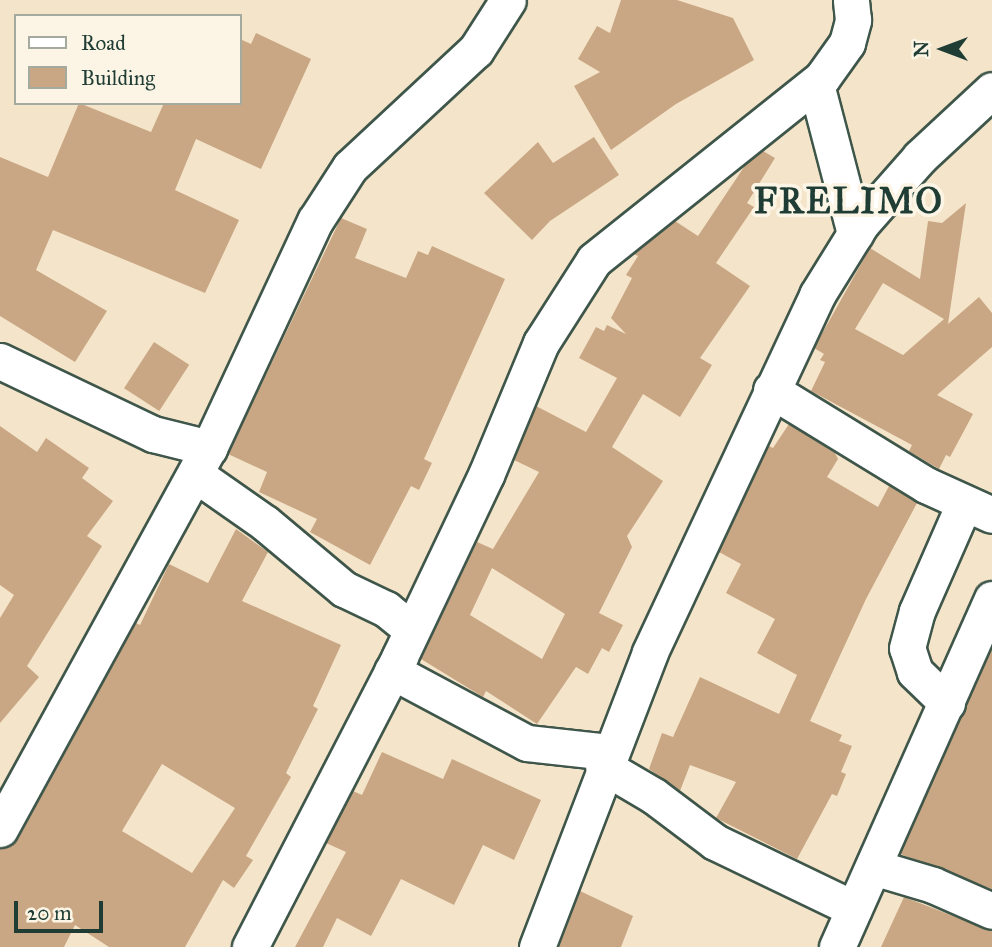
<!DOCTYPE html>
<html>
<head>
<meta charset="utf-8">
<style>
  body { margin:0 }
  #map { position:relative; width:992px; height:947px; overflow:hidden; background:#f4e5ca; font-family:"IM FELL Great Primer",serif }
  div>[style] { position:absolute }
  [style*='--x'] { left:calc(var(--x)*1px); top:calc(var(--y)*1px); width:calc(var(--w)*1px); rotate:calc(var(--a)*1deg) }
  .building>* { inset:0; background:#caa784; transform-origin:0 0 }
  .roads { filter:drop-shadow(2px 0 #3f564a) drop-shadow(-2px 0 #3f564a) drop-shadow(0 2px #3f564a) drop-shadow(0 -2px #3f564a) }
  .street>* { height:35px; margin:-17.5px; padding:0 17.5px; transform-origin:17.5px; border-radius:17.5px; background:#fff }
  span { translate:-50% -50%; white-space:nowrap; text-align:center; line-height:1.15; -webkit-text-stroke:7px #fcf5e5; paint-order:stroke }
  .district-label { font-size:35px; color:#1f3d34; font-weight:700; letter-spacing:2px }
  .legend { position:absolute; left:14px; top:14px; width:228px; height:91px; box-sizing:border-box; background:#fcf5e5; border:2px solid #a4ab9e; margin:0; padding:9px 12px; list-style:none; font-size:21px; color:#1f3d34 }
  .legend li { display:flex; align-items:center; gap:14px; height:35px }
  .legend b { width:35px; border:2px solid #a4ab9e }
  .north { position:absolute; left:908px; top:14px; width:70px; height:70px; -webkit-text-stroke:5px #fcf5e5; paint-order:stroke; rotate:270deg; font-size:19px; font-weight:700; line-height:28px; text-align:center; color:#1f3d34 }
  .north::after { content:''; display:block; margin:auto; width:24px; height:32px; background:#1f3d34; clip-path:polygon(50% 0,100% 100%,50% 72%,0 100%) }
  .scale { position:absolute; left:14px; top:901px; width:89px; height:32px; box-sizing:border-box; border:4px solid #1f3d34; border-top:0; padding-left:9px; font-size:21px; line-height:24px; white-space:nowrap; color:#1f3d34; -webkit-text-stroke:5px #fcf5e5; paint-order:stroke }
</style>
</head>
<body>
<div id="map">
  <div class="building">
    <div style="clip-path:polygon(621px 0,677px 0,733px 18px,754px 60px,676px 104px,611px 150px,574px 86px,600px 72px,578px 59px,597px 26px,610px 33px)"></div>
    <div style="clip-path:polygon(256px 33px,311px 59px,261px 169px,196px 139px,175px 190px,239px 220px,205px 293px,53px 230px,36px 270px,107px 311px,75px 362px,0 316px,0 157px,48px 177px,79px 103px,151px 132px,164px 103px,240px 103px,240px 39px,251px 44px)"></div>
    <div style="clip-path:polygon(594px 137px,619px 175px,550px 221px,532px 240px,484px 193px,538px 142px,553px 163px)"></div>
    <div style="clip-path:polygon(evenodd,763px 151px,775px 158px,747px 203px,754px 207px,716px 263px,750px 286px,700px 358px,712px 365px,680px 417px,643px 394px,612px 447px,663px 481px,627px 536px,632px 547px,599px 613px,623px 625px,609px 652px,602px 648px,588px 674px,576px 667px,537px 724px,486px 691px,483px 697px,421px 659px,477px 542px,493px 549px,539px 472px,514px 460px,536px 406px,586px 432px,617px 378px,579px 358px,596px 327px,604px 331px,607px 325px,626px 334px,611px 318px,632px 278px,626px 275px,638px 256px,634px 254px,675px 221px,698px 236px,746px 164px,763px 151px,492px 568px,565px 614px,542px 659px,470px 615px,492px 568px)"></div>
    <div style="clip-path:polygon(evenodd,966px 203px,948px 324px,979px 297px,992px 313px,992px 347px,937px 395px,973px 414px,950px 457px,946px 455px,939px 469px,909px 451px,912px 445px,811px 391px,825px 362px,820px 360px,824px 354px,814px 348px,870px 248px,920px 279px,928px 221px,942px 223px,966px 203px,883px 283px,944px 319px,903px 355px,855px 329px,883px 283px)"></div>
    <div style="clip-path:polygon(341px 218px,367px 229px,355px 258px,406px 278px,418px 251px,428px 255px,432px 246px,505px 279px,424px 459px,432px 463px,419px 490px,411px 486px,370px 565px,310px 532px,317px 519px,259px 492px,267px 472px,228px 454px)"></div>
    <div style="left:154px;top:342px;width:42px;height:55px;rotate:33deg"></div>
    <div style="clip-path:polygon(789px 424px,835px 453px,838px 459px,827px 477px,878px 507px,889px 486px,917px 503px,866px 599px,810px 721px,842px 735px,839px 741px,852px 746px,841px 772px,846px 774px,837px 796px,832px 794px,797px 859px,716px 818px,736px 782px,690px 765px,680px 791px,649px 769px,662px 733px,673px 737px,700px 677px,779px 714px,797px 675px,757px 653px,775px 619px,726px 593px,741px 564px,719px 552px,769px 446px,773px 448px)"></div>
    <div style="clip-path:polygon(0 426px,37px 452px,46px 438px,89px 468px,82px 478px,113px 501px,87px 536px,102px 546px,27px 666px,39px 677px,0 723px,0 618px,14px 595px,0 585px)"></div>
    <div style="clip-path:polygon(evenodd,236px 529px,268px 552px,242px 601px,341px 645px,313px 706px,318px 709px,286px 773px,291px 777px,246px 856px,253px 860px,234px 888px,223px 880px,185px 947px,109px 947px,75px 925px,64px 947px,0 947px,0 849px,18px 839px,136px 623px,140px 625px,169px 564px,208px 583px,236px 529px,162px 764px,235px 808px,192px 873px,122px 831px,162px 764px)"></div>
    <div style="clip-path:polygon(992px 648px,992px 889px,900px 854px)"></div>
    <div style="clip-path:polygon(382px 752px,443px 779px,452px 759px,541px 800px,514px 860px,483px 845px,454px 905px,401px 879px,371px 936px,337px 918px,323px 947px,295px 947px,346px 852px,326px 843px,353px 791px,362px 795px)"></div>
    <div style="clip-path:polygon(580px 891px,633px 916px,621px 947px,559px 947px)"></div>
    <div style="clip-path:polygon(904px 897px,992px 931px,992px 947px,881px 947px)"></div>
  </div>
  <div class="roads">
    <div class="street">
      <div style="--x:816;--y:84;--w:155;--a:75.4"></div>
      <div style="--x:0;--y:361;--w:170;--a:25.5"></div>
      <div style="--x:153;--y:434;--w:58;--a:14"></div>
      <div style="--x:771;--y:390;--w:182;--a:31.5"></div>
      <div style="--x:926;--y:485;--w:72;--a:24.4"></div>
      <div style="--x:195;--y:474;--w:85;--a:35"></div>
      <div style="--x:265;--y:523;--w:103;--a:39.9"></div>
      <div style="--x:344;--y:589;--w:47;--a:25.5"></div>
      <div style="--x:386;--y:609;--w:33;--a:39"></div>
      <div style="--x:392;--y:671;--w:153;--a:28.1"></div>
      <div style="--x:527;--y:743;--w:82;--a:6.3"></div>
      <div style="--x:947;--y:703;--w:45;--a:-135.9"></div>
      <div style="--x:915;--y:672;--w:25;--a:-108"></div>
      <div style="--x:907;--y:648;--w:38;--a:-75"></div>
      <div style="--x:917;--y:611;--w:117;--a:-66.3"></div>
      <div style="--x:603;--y:766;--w:59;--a:30.5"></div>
      <div style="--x:654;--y:796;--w:76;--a:37"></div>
      <div style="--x:715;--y:842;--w:154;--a:25.7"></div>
      <div style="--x:0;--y:829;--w:435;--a:-61.3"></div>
      <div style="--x:209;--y:448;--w:251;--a:-65"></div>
      <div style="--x:315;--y:221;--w:64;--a:-57.1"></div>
      <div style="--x:350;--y:167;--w:172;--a:-42.9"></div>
      <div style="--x:476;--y:50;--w:59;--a:-57.4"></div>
      <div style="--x:873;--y:867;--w:63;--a:16.7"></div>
      <div style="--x:933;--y:885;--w:64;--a:23.8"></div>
      <div style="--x:250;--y:947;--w:327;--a:-62.7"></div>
      <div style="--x:400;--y:656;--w:200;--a:-64.6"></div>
      <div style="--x:486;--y:475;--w:143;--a:-67.4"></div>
      <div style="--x:541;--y:343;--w:98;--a:-57.4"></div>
      <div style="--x:594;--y:260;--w:292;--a:-38.6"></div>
      <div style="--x:822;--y:78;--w:43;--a:-54.5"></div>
      <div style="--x:847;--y:43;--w:24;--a:-75"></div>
      <div style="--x:853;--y:20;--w:20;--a:-96"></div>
      <div style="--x:537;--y:947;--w:316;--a:-69"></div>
      <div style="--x:650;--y:652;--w:394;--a:-64.9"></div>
      <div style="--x:817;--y:295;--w:84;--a:-58.2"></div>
      <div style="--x:861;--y:224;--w:89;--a:-48.6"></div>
      <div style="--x:920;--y:157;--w:98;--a:-42.9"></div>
      <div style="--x:837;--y:947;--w:381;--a:-66"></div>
    </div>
  </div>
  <div class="district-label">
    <span style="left:849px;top:202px">FRELIMO</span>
  </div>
  <ul class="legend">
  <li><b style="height:9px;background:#fff"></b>Road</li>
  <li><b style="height:19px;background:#caa784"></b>Building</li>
  </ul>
  <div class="north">N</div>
  <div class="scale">20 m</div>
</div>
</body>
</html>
